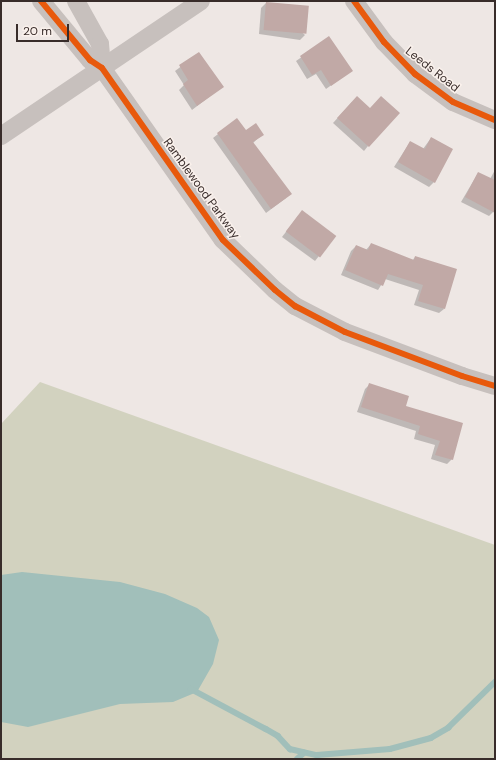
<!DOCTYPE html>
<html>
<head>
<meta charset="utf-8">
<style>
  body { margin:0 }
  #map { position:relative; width:496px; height:760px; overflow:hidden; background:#eee7e4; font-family:"DM Sans",sans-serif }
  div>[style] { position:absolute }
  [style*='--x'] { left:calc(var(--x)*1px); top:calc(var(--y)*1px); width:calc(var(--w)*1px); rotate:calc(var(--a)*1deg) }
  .green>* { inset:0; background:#d2d2bf }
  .water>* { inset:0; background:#a1bfba }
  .shadow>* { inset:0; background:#0003 }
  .stream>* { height:5.5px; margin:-2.75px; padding:0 2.75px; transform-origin:2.75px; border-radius:2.75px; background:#a1bfba }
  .building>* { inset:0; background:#c1a9a6; transform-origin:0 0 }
  .street>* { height:18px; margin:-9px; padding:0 9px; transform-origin:9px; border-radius:9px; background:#c7c0bd }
  .cycleway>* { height:6px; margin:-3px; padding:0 3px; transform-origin:3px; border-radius:3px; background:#e8590c }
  span { translate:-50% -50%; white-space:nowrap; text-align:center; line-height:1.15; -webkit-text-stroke:3px #faf1ec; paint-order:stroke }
  .street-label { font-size:12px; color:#382c2a }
  .frame { position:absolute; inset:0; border:2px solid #382c2a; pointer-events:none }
  .scale { position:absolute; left:16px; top:24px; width:53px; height:18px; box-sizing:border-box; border:2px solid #382c2a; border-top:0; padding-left:5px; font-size:12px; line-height:14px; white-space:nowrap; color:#382c2a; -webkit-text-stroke:3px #faf1ec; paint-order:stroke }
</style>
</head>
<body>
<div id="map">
  <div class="green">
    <div style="clip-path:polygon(40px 382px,495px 545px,495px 759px,1px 759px,1px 424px)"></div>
  </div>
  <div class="water">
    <div style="clip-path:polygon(22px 572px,120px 582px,165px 594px,197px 608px,209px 617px,219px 640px,213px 664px,197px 692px,173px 702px,120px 704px,28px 727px,1px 722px,1px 575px)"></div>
  </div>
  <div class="shadow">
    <div style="clip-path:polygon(266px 3px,305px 35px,300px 40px,259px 34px,261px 8px)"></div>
    <div style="clip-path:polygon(329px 38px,351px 71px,326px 89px,316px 74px,307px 79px,296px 61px)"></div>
    <div style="clip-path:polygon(199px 53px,222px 87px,192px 110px,179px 90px,184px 85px,175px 71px)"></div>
    <div style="clip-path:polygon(352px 102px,368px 146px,364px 151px,333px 123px)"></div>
    <div style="clip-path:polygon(237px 119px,246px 132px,263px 134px,253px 143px,286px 198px,266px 213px,213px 138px)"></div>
    <div style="clip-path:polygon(431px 138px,434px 182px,429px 187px,394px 167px,410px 142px,423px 149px)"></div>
    <div style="clip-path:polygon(495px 170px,495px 210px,489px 216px,461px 202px,478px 173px,490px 179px)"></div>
    <div style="clip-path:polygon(298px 216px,334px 237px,315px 261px,282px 237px)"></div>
    <div style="clip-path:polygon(371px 244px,412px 261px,415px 257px,444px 309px,439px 313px,414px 305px,419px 290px,385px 279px,378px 290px,341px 275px,351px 251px,356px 246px,366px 250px)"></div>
    <div style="clip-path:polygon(370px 384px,404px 407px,462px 424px,452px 459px,447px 464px,431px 459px,435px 445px,414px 439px,416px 431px,357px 412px,365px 389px)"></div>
  </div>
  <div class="stream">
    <div style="--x:191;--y:689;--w:85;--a:28.1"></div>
    <div style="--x:266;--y:729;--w:14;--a:30"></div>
    <div style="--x:278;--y:736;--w:18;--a:47"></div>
    <div style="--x:290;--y:749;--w:28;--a:13"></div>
    <div style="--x:317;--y:755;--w:73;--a:-4.7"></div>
    <div style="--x:390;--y:749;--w:42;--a:-15"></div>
    <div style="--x:431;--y:738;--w:20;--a:-30"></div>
    <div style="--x:448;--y:728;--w:66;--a:-44.4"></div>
    <div style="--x:297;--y:759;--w:9;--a:-41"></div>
  </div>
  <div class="building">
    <div style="left:266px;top:2px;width:43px;height:28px;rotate:5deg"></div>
    <div style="clip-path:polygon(329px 36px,353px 71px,331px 86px,321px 70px,312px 75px,300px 56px)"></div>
    <div style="clip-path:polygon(199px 52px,224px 87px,197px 106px,183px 84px,188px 80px,179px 65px)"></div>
    <div style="clip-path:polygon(357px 96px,370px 108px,381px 96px,400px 113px,369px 147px,337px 118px)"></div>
    <div style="clip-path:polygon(237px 118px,246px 130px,256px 123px,264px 135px,253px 142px,292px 194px,271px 209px,217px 133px)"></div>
    <div style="clip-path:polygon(431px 137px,453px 149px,435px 183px,398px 162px,410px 141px,425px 149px)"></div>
    <div style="clip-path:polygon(478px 172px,495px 180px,495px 213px,465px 197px)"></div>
    <div style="left:302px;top:210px;width:43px;height:27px;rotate:37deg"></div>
    <div style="clip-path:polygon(371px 243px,414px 260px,415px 256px,457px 269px,445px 309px,418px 301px,423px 285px,388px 274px,383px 286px,345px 270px,356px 245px,368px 250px)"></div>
    <div style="clip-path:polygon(369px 383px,409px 396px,406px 406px,463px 423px,453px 460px,435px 455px,440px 441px,418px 434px,420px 426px,361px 407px)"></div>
  </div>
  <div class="street">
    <div style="--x:41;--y:1;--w:77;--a:50.3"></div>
    <div style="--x:90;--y:60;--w:14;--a:34"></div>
    <div style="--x:102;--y:68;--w:210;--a:54.9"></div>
    <div style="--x:223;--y:240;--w:72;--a:43.9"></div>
    <div style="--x:275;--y:290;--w:26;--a:39"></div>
    <div style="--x:295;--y:306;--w:56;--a:27.5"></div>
    <div style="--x:345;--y:332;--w:125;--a:20.6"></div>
    <div style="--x:462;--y:376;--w:34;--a:17"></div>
    <div style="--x:76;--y:1;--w:49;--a:60.8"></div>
    <div style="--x:100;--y:44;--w:24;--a:85"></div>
    <div style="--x:354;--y:1;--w:51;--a:53.8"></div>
    <div style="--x:384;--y:42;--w:45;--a:45.9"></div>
    <div style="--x:415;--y:74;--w:47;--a:36.4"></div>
    <div style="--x:453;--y:102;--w:46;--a:23.2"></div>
    <div style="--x:1;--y:136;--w:241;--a:-34"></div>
  </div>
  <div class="cycleway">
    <div style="--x:41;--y:1;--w:77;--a:50.3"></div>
    <div style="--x:90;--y:60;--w:14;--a:34"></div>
    <div style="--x:102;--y:68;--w:210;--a:54.9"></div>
    <div style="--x:223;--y:240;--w:72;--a:43.9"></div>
    <div style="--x:275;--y:290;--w:26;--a:39"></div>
    <div style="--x:295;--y:306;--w:56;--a:27.5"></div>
    <div style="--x:345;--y:332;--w:125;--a:20.6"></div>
    <div style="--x:462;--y:376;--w:34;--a:17"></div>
    <div style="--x:354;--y:1;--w:51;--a:53.8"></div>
    <div style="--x:384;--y:42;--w:45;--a:45.9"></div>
    <div style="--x:415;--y:74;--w:47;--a:36.4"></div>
    <div style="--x:453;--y:102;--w:46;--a:23.2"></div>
  </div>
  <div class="street-label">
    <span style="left:432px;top:70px;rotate:38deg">Leeds Road</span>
    <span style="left:201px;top:189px;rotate:54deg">Ramblewood Parkway</span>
  </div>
  <div class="frame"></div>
  <div class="scale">20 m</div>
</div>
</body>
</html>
